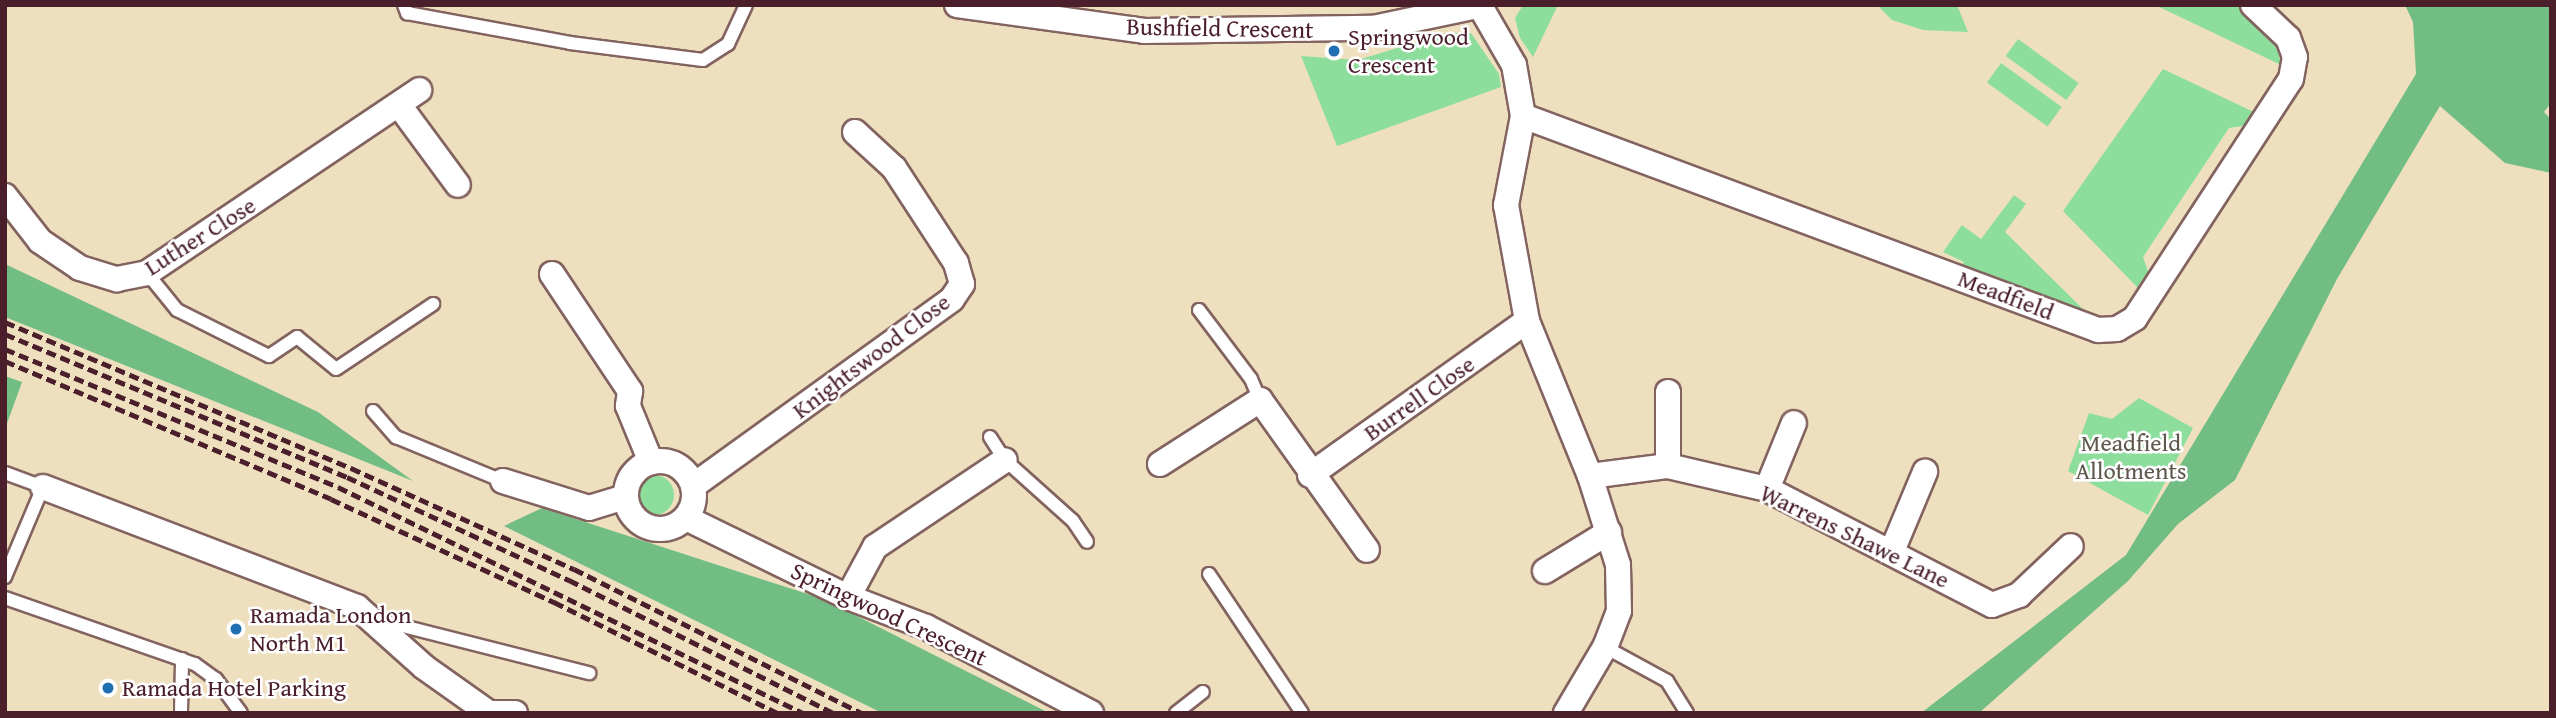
<!DOCTYPE html>
<html>
<head>
<meta charset="utf-8">
<style>
  body { margin:0 }
  #map { position:relative; width:2556px; height:718px; overflow:hidden; background:#eee0bf; font-family:"Gentium Book Plus",serif }
  div>[style] { position:absolute }
  [style*='--x'] { left:calc(var(--x)*1px); top:calc(var(--y)*1px); width:calc(var(--w)*1px); rotate:calc(var(--a)*1deg) }
  .green>* { inset:0; background:#8dde9d; transform-origin:0 0 }
  .round { border-radius:50% }
  .forest>* { inset:0; background:#72bd84 }
  .roads { filter:drop-shadow(2px 0 #83635f) drop-shadow(-2px 0 #83635f) drop-shadow(0 2px #83635f) drop-shadow(0 -2px #83635f) }
  .lane>* { height:12px; margin:-6px; padding:0 6px; transform-origin:6px; border-radius:6px; background:#fff }
  .street>* { height:24px; margin:-12px; padding:0 12px; transform-origin:12px; border-radius:12px; background:#fff }
  .street>.ring { margin:-12px; padding:0; box-sizing:content-box; background:none; border:24px solid #fff; border-radius:50% }
  .rail>* { height:5px; margin-top:-2.5px; transform-origin:0; background:repeating-linear-gradient(90deg,#4a1f2b 0 10px,transparent 0 15px) }
  .dots>* { width:19px; height:19px; translate:-50% -50%; box-sizing:border-box; border:4px solid #fff; border-radius:50% }
  span { translate:-50% -50%; white-space:nowrap; text-align:center; line-height:1.15; -webkit-text-stroke:5px #fff; paint-order:stroke }
  .street-label { font-size:24px; color:#4a1f2b }
  .poi-label { font-size:24px; color:#4a1f2b }
  .left { translate:0 -50%; text-align:left }
  .park-label { font-size:24px; color:#5e584d }
  .frame { position:absolute; inset:0; border:7px solid #4a1f2b; pointer-events:none }
</style>
</head>
<body>
<div id="map">
  <div class="green">
    <div style="clip-path:polygon(1523px 5px,1558px 5px,1533px 57px,1520px 38px,1515px 18px)"></div>
    <div style="clip-path:polygon(1877px 5px,1957px 5px,1968px 32px,1923px 30px,1892px 20px)"></div>
    <div style="clip-path:polygon(2155px 5px,2238px 5px,2276px 40px,2281px 65px)"></div>
    <div style="clip-path:polygon(1446px 33px,1471px 33px,1499px 74px,1501px 87px,1337px 146px,1301px 56px,1358px 60px)"></div>
    <div style="left:2018px;top:39px;width:75px;height:21px;rotate:36deg"></div>
    <div style="left:2001px;top:63px;width:75px;height:24px;rotate:36deg"></div>
    <div style="clip-path:polygon(2163px 69px,2256px 113px,2249px 125px,2229px 128px,2143px 257px,2149px 274px,2138px 288px,2063px 211px)"></div>
    <div style="clip-path:polygon(2014px 195px,2026px 204px,2005px 232px,2090px 316px,1961px 267px,1964px 262px,1943px 252px,1962px 225px,1981px 239px)"></div>
    <div style="clip-path:polygon(2139px 398px,2193px 428px,2148px 515px,2068px 471px,2089px 413px,2112px 419px)"></div>
    <div class="round" style="left:634px;top:475px;width:40px;height:40px"></div>
  </div>
  <div class="forest">
    <div style="clip-path:polygon(2405px 5px,2551px 5px,2551px 103px,2544px 112px,2551px 119px,2551px 173px,2505px 163px,2440px 106px,2337px 279px,2235px 480px,2178px 524px,2128px 581px,1979px 713px,1921px 713px,2126px 555px,2416px 74px,2413px 22px)"></div>
    <div style="clip-path:polygon(5px 264px,318px 412px,413px 481px,5px 317px)"></div>
    <div style="clip-path:polygon(5px 376px,22px 382px,5px 429px)"></div>
    <div style="clip-path:polygon(542px 508px,823px 599px,1049px 713px,882px 713px,504px 526px)"></div>
  </div>
  <div class="roads">
    <div class="lane">
      <div style="--x:404;--y:5;--w:9;--a:69"></div>
      <div style="--x:407;--y:13;--w:166;--a:10.4"></div>
      <div style="--x:570;--y:43;--w:134;--a:7.3"></div>
      <div style="--x:703;--y:60;--w:30;--a:-33"></div>
      <div style="--x:728;--y:44;--w:43;--a:-65.2"></div>
      <div style="--x:147;--y:273;--w:48;--a:51"></div>
      <div style="--x:177;--y:310;--w:103;--a:26.6"></div>
      <div style="--x:269;--y:356;--w:34;--a:-34"></div>
      <div style="--x:297;--y:337;--w:50;--a:39.4"></div>
      <div style="--x:336;--y:369;--w:117;--a:-33.8"></div>
      <div style="--x:1199;--y:310;--w:86;--a:53"></div>
      <div style="--x:1251;--y:379;--w:23;--a:67"></div>
      <div style="--x:373;--y:411;--w:35;--a:49"></div>
      <div style="--x:396;--y:437;--w:116;--a:22.4"></div>
      <div style="--x:990;--y:437;--w:27;--a:57"></div>
      <div style="--x:1005;--y:460;--w:91;--a:41.9"></div>
      <div style="--x:1073;--y:521;--w:25;--a:56"></div>
      <div style="--x:5;--y:473;--w:40;--a:20.2"></div>
      <div style="--x:43;--y:487;--w:98;--a:112.9"></div>
      <div style="--x:1209;--y:574;--w:167;--a:56.2"></div>
      <div style="--x:5;--y:598;--w:201;--a:19.2"></div>
      <div style="--x:195;--y:664;--w:26;--a:36"></div>
      <div style="--x:216;--y:679;--w:42;--a:53.7"></div>
      <div style="--x:379;--y:620;--w:217;--a:14.2"></div>
      <div style="--x:1605;--y:647;--w:71;--a:28.7"></div>
      <div style="--x:1667;--y:681;--w:38;--a:58"></div>
      <div style="--x:181;--y:713;--w:54;--a:-88.9"></div>
      <div style="--x:1176;--y:713;--w:34;--a:-38"></div>
    </div>
    <div class="street">
      <div style="--x:957;--y:5;--w:189;--a:7.9"></div>
      <div style="--x:1144;--y:31;--w:229;--a:-0.8"></div>
      <div style="--x:1373;--y:28;--w:111;--a:-11.9"></div>
      <div style="--x:1480;--y:6;--w:68;--a:60"></div>
      <div style="--x:1514;--y:65;--w:52;--a:80"></div>
      <div style="--x:1523;--y:116;--w:91;--a:100.8"></div>
      <div style="--x:1506;--y:205;--w:118;--a:79.7"></div>
      <div style="--x:1527;--y:321;--w:167;--a:67.9"></div>
      <div style="--x:1590;--y:476;--w:93;--a:72.5"></div>
      <div style="--x:1618;--y:565;--w:46;--a:88.8"></div>
      <div style="--x:1619;--y:611;--w:39;--a:111"></div>
      <div style="--x:1605;--y:647;--w:77;--a:120.6"></div>
      <div style="--x:399;--y:105;--w:99;--a:53.6"></div>
      <div style="--x:1523;--y:116;--w:614;--a:20.41"></div>
      <div style="--x:2098;--y:330;--w:19;--a:-3"></div>
      <div style="--x:2117;--y:329;--w:21;--a:-31"></div>
      <div style="--x:2135;--y:318;--w:285;--a:-56.9"></div>
      <div style="--x:2291;--y:79;--w:22;--a:-80"></div>
      <div style="--x:2295;--y:57;--w:20;--a:-110"></div>
      <div style="--x:2288;--y:38;--w:48;--a:-136.7"></div>
      <div style="--x:5;--y:196;--w:57;--a:52.1"></div>
      <div style="--x:40;--y:241;--w:48;--a:34"></div>
      <div style="--x:80;--y:268;--w:39;--a:17"></div>
      <div style="--x:117;--y:279;--w:31;--a:-11"></div>
      <div style="--x:147;--y:273;--w:328;--a:-33.9"></div>
      <div style="--x:552;--y:274;--w:141;--a:56.3"></div>
      <div style="--x:630;--y:391;--w:15;--a:98"></div>
      <div style="--x:628;--y:406;--w:61;--a:67.7"></div>
      <div style="--x:1668;--y:392;--w:74;--a:90"></div>
      <div class="ring" style="left:626px;top:461px;width:44px;height:44px"></div>
      <div style="--x:1160;--y:464;--w:119;--a:-32.6"></div>
      <div style="--x:1260;--y:400;--w:184;--a:54.5"></div>
      <div style="--x:1310;--y:475;--w:266;--a:-35.4"></div>
      <div style="--x:1590;--y:476;--w:79;--a:-7.3"></div>
      <div style="--x:1668;--y:466;--w:102;--a:13.1"></div>
      <div style="--x:1767;--y:489;--w:253;--a:27.3"></div>
      <div style="--x:1992;--y:605;--w:29;--a:-20"></div>
      <div style="--x:2019;--y:595;--w:71;--a:-43.3"></div>
      <div style="--x:503;--y:481;--w:90;--a:17.4"></div>
      <div style="--x:589;--y:508;--w:38;--a:-17"></div>
      <div style="--x:693;--y:486;--w:319;--a:-35.8"></div>
      <div style="--x:952;--y:299;--w:18;--a:-56"></div>
      <div style="--x:962;--y:284;--w:22;--a:-106"></div>
      <div style="--x:956;--y:263;--w:113;--a:-123.1"></div>
      <div style="--x:894;--y:168;--w:53;--a:-137.3"></div>
      <div style="--x:43;--y:487;--w:336;--a:20.9"></div>
      <div style="--x:357;--y:607;--w:90;--a:41.8"></div>
      <div style="--x:424;--y:667;--w:80;--a:35.3"></div>
      <div style="--x:1767;--y:489;--w:71;--a:-67.8"></div>
      <div style="--x:686;--y:518;--w:180;--a:26"></div>
      <div style="--x:848;--y:597;--w:84;--a:21"></div>
      <div style="--x:926;--y:627;--w:186;--a:27.5"></div>
      <div style="--x:1892;--y:551;--w:86;--a:-67.3"></div>
      <div style="--x:1545;--y:571;--w:75;--a:-31.4"></div>
      <div style="--x:848;--y:597;--w:57;--a:-61.6"></div>
      <div style="--x:875;--y:547;--w:156;--a:-33.8"></div>
      <div style="--x:489;--y:713;--w:26;--a:0"></div>
    </div>
  </div>
  <div class="rail">
    <div style="--x:5;--y:322;--w:376;--a:22.9"></div>
    <div style="--x:351;--y:468;--w:245;--a:24.4"></div>
    <div style="--x:574;--y:569;--w:321;--a:26.6"></div>
    <div style="--x:5;--y:334;--w:371;--a:22.7"></div>
    <div style="--x:347;--y:477;--w:245;--a:24.9"></div>
    <div style="--x:569;--y:580;--w:297;--a:26.7"></div>
    <div style="--x:5;--y:349;--w:360;--a:22.5"></div>
    <div style="--x:338;--y:487;--w:517;--a:25.92"></div>
    <div style="--x:5;--y:361;--w:354;--a:22.9"></div>
    <div style="--x:331;--y:499;--w:246;--a:24.8"></div>
    <div style="--x:554;--y:602;--w:250;--a:26.4"></div>
  </div>
  <div class="dots">
    <div style="left:1334px;top:51px;background:#1f6fb2"></div>
    <div style="left:236px;top:629px;background:#1f6fb2"></div>
    <div style="left:108px;top:688px;background:#1f6fb2"></div>
  </div>
  <div class="street-label">
    <span style="left:1220px;top:28px;rotate:1deg">Bushfield Crescent</span>
    <span style="left:200px;top:236px;rotate:-32deg">Luther Close</span>
    <span style="left:2006px;top:295px;rotate:21deg">Meadfield</span>
    <span style="left:871px;top:356px;rotate:-37deg">Knightswood Close</span>
    <span style="left:1419px;top:398px;rotate:-35deg">Burrell Close</span>
    <span style="left:1855px;top:536px;rotate:26deg">Warrens Shawe Lane</span>
    <span style="left:889px;top:614px;rotate:25deg">Springwood Crescent</span>
  </div>
  <div class="poi-label">
    <span class="left" style="left:1348px;top:51px">Springwood<br>Crescent</span>
    <span class="left" style="left:250px;top:629px">Ramada London<br>North M1</span>
    <span class="left" style="left:122px;top:688px">Ramada Hotel Parking</span>
  </div>
  <div class="park-label">
    <span style="left:2131px;top:457px">Meadfield<br>Allotments</span>
  </div>
  <div class="frame"></div>
</div>
</body>
</html>
